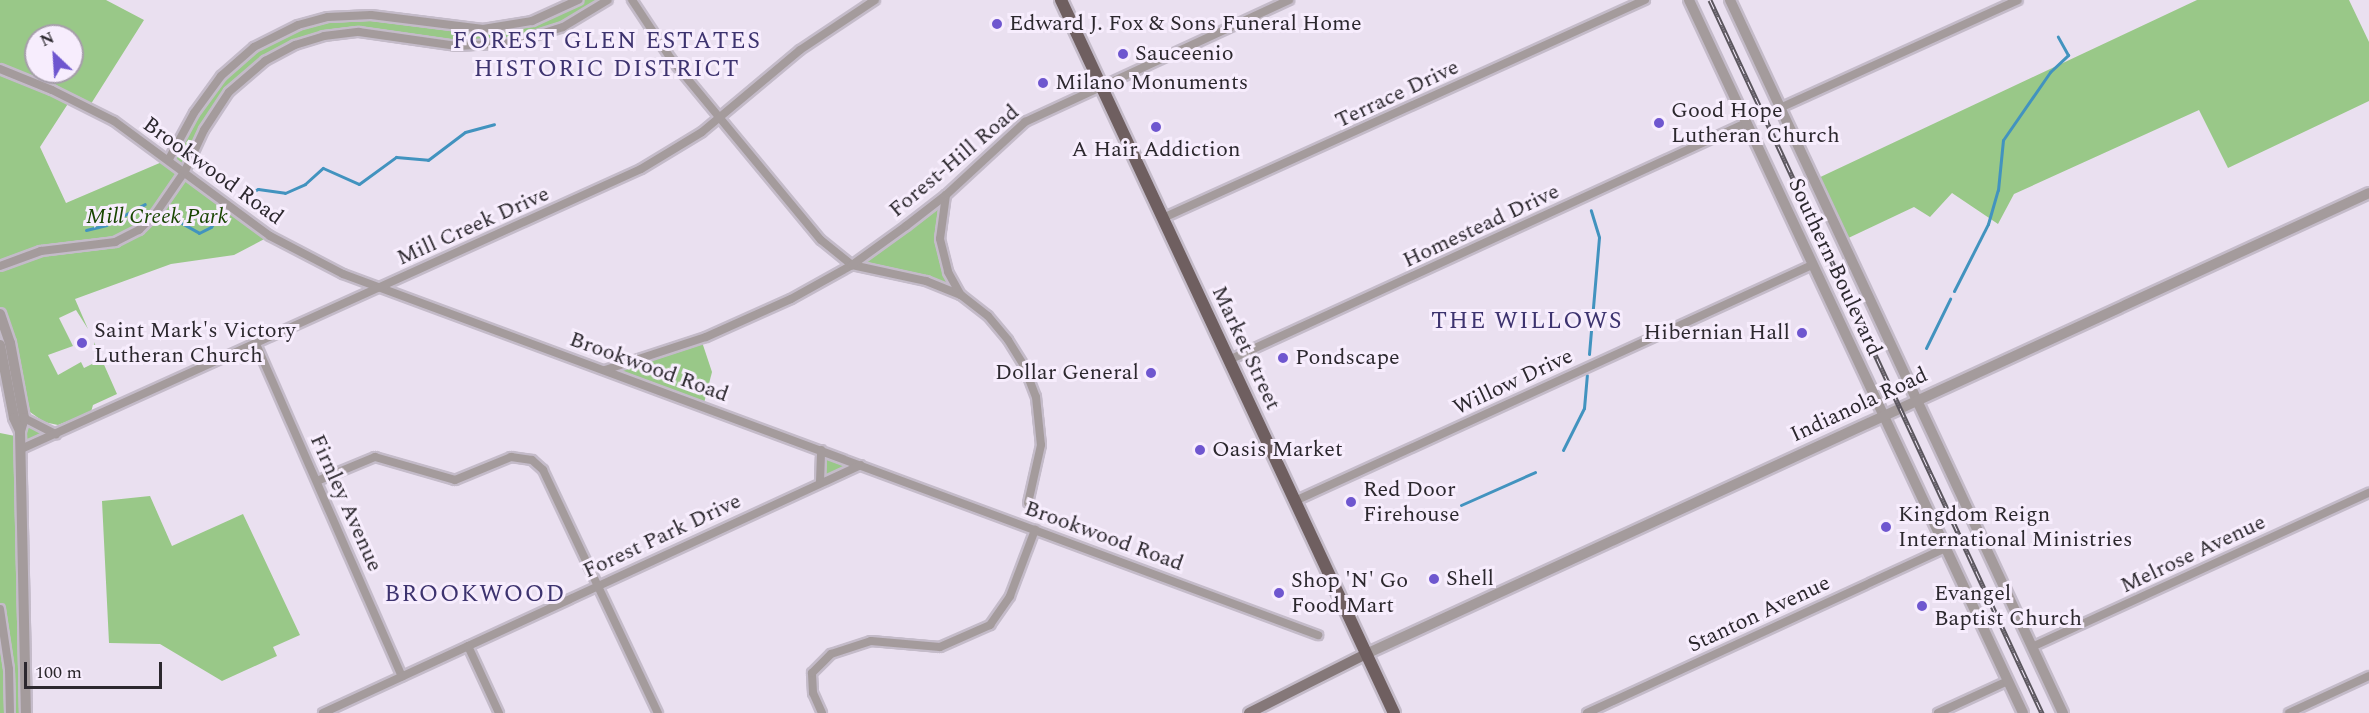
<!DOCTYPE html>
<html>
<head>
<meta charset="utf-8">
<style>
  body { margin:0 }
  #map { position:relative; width:2369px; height:713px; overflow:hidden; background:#eae0f0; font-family:Spectral,serif }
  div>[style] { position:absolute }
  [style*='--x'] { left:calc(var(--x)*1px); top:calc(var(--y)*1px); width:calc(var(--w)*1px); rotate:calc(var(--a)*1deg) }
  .green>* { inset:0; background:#99c888 }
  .stream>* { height:3px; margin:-1.5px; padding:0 1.5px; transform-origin:1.5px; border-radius:1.5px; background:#4293bf }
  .roads { filter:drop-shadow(2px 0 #c4bbc9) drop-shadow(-2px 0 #c4bbc9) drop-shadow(0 2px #c4bbc9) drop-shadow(0 -2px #c4bbc9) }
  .minor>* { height:8px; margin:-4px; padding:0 4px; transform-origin:4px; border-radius:4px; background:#a49b9c }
  .tertiary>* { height:10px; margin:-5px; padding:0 5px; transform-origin:5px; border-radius:5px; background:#a49b9c }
  .secondary>* { height:10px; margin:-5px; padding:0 5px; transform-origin:5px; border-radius:5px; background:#857879 }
  .primary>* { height:12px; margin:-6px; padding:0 6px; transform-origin:6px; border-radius:6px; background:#6f5f60 }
  .rail>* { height:5px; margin-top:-2.5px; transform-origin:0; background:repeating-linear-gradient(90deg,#f7edfd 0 9px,#5b565e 0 18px); box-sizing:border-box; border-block:2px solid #5b565e }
  .dots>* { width:16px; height:16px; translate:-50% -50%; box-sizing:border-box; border:3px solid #f7edfd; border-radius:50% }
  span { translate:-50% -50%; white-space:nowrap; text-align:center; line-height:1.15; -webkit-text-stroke:6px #f7edfd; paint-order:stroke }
  .poi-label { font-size:22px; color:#2c282e }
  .left { translate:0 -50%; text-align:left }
  .right { translate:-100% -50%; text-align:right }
  .street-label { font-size:22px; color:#2c282e }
  .park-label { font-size:22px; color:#184500; font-style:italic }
  .neighbourhood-label { font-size:24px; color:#3d336f; letter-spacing:1.5px }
  .north { position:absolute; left:24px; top:24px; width:60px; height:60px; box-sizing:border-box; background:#f7edfd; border:2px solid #a69eaa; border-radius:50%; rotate:335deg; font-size:16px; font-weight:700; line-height:24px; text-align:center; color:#2c282e }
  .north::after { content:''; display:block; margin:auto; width:21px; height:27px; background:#6e56cf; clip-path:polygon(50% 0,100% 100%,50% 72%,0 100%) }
  .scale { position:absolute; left:24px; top:662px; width:138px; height:27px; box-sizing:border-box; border:3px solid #2c282e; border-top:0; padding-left:8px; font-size:18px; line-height:21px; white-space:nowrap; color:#2c282e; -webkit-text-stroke:4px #f7edfd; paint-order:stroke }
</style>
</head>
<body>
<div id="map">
  <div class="green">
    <div style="clip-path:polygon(evenodd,0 0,106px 0,144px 20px,89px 107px,71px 99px,40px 147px,66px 203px,169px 159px,221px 76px,281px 33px,343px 16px,440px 26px,505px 27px,578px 0,608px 0,563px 27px,485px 46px,342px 33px,280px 52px,229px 92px,185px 171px,270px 236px,234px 255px,171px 264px,75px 299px,88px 329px,76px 310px,59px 318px,73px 346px,48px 355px,58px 375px,81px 362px,84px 368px,96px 362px,94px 342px,117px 394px,93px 405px,91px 412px,58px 425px,44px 422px,30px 412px,11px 329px,6px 331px,10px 343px,0 349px,0 0,36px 36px,72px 36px,72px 72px,36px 72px,36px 36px)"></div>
    <div style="clip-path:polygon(2197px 0,2349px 0,2369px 42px,2369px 101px,2228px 168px,2199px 110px,2014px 194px,1998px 224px,1952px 193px,1930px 217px,1914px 207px,1842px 241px,1814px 180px)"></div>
    <div style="clip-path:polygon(946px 195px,941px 250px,961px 295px,944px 286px,852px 265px)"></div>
    <div style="clip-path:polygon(701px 339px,712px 372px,703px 407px,604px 370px)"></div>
    <div style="clip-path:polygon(24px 418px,56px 434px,21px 449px,26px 713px,0 713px,0 433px,20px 437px)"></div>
    <div style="clip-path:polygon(821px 450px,861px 465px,820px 482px)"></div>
    <div style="clip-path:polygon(150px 496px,172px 546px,243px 514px,300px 635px,273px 647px,277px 656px,222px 681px,160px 644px,109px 643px,102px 501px)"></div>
  </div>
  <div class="stream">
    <div style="--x:241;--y:197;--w:19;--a:-25"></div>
    <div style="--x:258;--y:189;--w:27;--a:8"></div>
    <div style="--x:285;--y:193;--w:22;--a:-24"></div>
    <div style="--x:305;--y:184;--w:24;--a:-42"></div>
    <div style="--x:323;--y:168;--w:39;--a:24"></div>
    <div style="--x:359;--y:184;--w:46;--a:-36.1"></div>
    <div style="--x:396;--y:157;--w:32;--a:5"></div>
    <div style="--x:428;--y:160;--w:46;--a:-37.1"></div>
    <div style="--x:465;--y:132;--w:30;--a:-15"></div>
    <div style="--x:176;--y:220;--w:26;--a:29"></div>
    <div style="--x:199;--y:233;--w:13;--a:-27"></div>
    <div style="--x:211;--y:227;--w:14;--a:-56"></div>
    <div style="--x:86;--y:230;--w:21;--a:-14"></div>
    <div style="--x:106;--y:225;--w:44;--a:-28.3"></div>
    <div style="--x:1954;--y:291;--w:75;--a:-63.1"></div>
    <div style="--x:1988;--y:224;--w:35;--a:-74"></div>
    <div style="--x:1998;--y:190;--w:50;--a:-84.3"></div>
    <div style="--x:2003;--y:140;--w:83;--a:-55.3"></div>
    <div style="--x:2050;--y:72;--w:25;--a:-43"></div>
    <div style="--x:2068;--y:55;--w:21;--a:-119"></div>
    <div style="--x:1926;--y:348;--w:55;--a:-63.9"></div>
    <div style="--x:1589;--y:354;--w:117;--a:-85.1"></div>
    <div style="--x:1599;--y:237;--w:28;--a:-107"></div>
    <div style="--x:1563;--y:450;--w:47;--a:-63.4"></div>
    <div style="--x:1584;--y:408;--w:33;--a:-85"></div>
    <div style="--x:1461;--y:505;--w:81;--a:-24"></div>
  </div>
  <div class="roads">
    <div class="minor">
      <div style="--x:632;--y:0;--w:71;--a:56.5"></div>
      <div style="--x:671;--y:59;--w:235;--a:50.4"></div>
      <div style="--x:821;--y:240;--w:40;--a:39"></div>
      <div style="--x:852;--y:265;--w:76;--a:12.2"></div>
      <div style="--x:926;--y:281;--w:38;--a:22"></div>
      <div style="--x:0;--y:69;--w:56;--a:22"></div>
      <div style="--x:52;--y:90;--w:69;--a:26.6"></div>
      <div style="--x:114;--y:121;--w:194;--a:36.4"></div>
      <div style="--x:270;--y:236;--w:82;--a:27.5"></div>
      <div style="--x:343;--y:274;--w:1040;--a:20.32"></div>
      <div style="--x:1780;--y:108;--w:261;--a:-24.4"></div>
      <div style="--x:169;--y:159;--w:52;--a:-61.5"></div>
      <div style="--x:194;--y:113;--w:46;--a:-53.9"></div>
      <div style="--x:221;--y:76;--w:44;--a:-41.3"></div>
      <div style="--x:254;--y:47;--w:49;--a:-26.6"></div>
      <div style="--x:298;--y:25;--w:31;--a:-15"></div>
      <div style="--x:328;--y:17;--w:43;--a:-2.7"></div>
      <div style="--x:371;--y:15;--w:113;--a:7.1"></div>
      <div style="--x:483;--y:29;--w:50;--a:-9.3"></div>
      <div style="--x:532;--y:21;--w:51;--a:-24.5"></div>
      <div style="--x:946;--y:195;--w:44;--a:97.8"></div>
      <div style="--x:940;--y:239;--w:34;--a:76"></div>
      <div style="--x:948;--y:272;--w:26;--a:61"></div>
      <div style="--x:961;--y:295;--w:34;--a:38"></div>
      <div style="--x:988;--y:316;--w:31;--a:50"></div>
      <div style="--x:1008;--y:340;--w:31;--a:58"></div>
      <div style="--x:1024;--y:366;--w:33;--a:69"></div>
      <div style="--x:1036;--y:397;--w:48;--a:84.1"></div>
      <div style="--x:1041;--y:445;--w:59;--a:102.6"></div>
      <div style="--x:1163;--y:218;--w:529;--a:-24.34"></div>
      <div style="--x:0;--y:266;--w:44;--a:-20.1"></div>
      <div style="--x:41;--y:251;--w:75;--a:-6.9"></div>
      <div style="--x:115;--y:242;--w:27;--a:-27"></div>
      <div style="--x:139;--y:230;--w:24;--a:-45"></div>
      <div style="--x:156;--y:213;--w:51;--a:-55.4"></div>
      <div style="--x:185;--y:171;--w:45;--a:-65.1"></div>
      <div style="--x:204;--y:130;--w:45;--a:-56.7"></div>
      <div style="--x:229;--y:92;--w:48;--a:-40.7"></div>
      <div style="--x:265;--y:61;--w:34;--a:-28"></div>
      <div style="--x:295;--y:45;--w:30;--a:-17"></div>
      <div style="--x:324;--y:36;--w:35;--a:-7"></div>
      <div style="--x:359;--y:32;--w:99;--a:8.1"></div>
      <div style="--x:457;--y:46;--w:55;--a:-3.1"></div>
      <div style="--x:512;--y:43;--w:53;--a:-17.4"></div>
      <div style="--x:563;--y:27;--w:52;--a:-31"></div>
      <div style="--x:256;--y:344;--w:363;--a:66.3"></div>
      <div style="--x:1229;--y:360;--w:569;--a:-24.63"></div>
      <div style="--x:605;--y:370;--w:106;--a:-18.1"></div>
      <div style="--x:706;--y:337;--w:93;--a:-24.1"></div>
      <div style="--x:791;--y:299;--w:70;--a:-29.1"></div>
      <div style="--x:852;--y:265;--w:67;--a:-35.8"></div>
      <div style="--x:906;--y:226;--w:51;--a:-37.8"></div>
      <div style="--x:946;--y:195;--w:108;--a:-42.7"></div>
      <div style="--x:1025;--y:122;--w:291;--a:-24.8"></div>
      <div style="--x:24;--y:418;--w:36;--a:27"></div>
      <div style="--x:21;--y:449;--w:680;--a:-24.3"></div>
      <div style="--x:641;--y:169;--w:71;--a:-31.2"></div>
      <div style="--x:702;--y:132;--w:128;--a:-39.9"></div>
      <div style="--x:800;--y:50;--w:90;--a:-33.7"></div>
      <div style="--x:317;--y:481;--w:63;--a:-22.5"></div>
      <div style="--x:375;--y:457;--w:83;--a:16"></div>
      <div style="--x:455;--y:480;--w:61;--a:-22.3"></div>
      <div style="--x:511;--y:457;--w:21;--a:8"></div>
      <div style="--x:532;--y:460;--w:15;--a:42"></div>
      <div style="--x:543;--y:470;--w:269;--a:64.7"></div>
      <div style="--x:820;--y:482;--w:32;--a:-88"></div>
      <div style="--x:1295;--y:501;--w:568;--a:-24.54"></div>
      <div style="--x:0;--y:609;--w:61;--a:81.5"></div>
      <div style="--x:9;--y:669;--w:44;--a:88.7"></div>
      <div style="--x:468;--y:646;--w:74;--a:65.2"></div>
      <div style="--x:2032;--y:647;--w:371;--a:-24.6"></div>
      <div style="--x:323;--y:713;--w:592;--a:-24.75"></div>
      <div style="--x:822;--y:713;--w:22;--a:-114"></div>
      <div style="--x:813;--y:693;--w:20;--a:-93"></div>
      <div style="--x:812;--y:673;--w:27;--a:-45"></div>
      <div style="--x:831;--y:654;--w:42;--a:-18"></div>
      <div style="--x:871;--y:641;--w:69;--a:5"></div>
      <div style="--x:940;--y:647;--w:55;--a:-23.7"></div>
      <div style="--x:990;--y:625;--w:35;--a:-55"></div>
      <div style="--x:1010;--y:596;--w:71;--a:-69.3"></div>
      <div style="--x:1587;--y:713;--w:395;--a:-24.7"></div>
      <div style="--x:1938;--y:713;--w:77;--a:-24.6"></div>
      <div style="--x:2289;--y:713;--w:88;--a:-24.8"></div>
    </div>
    <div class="tertiary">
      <div style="--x:1689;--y:0;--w:787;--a:64.9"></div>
      <div style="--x:1730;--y:0;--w:787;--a:64.97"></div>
      <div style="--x:0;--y:314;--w:31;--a:71"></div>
      <div style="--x:10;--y:343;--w:76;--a:79.4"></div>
      <div style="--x:24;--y:418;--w:14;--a:107"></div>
      <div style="--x:20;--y:431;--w:282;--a:88.8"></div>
      <div style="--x:0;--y:345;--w:74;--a:79.1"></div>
      <div style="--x:14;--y:418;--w:14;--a:65"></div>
      <div style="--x:1366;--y:654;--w:1104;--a:-24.68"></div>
    </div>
    <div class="secondary">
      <div style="--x:1249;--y:713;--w:131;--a:-26.8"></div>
    </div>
    <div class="primary">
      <div style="--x:1061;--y:0;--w:787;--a:64.97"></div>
    </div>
  </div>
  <div class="rail">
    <div style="--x:1710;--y:0;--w:787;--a:65.03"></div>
  </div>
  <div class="dots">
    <div style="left:997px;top:24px;background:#6e56cf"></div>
    <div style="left:1123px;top:54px;background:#6e56cf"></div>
    <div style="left:1043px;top:83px;background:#6e56cf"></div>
    <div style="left:1659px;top:123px;background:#6e56cf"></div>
    <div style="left:1156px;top:127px;background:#6e56cf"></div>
    <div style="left:1802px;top:333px;background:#6e56cf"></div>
    <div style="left:82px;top:343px;background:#6e56cf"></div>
    <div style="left:1283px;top:358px;background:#6e56cf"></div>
    <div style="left:1151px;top:373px;background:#6e56cf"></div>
    <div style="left:1200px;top:450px;background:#6e56cf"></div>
    <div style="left:1351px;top:502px;background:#6e56cf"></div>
    <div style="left:1886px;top:527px;background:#6e56cf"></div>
    <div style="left:1434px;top:579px;background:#6e56cf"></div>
    <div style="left:1279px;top:593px;background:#6e56cf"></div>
    <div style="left:1922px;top:606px;background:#6e56cf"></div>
  </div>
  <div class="poi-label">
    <span class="left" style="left:1009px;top:24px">Edward J. Fox &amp; Sons Funeral Home</span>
    <span class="left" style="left:1135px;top:54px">Sauceenio</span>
    <span class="left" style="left:1055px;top:83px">Milano Monuments</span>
    <span class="left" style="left:1671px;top:123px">Good Hope<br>Lutheran Church</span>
    <span style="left:1156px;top:150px">A Hair Addiction</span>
    <span class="left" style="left:94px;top:343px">Saint Mark's Victory<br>Lutheran Church</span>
    <span class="right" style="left:1790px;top:333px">Hibernian Hall</span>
    <span class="left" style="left:1295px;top:358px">Pondscape</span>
    <span class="right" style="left:1139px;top:373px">Dollar General</span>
    <span class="left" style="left:1212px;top:450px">Oasis Market</span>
    <span class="left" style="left:1363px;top:502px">Red Door<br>Firehouse</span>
    <span class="left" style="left:1898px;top:527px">Kingdom Reign<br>International Ministries</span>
    <span class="left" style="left:1446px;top:579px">Shell</span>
    <span class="left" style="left:1291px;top:593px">Shop 'N' Go<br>Food Mart</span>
    <span class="left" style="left:1934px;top:606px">Evangel<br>Baptist Church</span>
  </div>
  <div class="street-label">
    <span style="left:1397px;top:94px;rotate:-25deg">Terrace Drive</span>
    <span style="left:954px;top:161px;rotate:-40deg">Forest-Hill Road</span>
    <span style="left:213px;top:171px;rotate:36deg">Brookwood Road</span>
    <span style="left:473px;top:226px;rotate:-24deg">Mill Creek Drive</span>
    <span style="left:1481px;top:226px;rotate:-25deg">Homestead Drive</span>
    <span style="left:1835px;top:267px;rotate:65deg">Southern Boulevard</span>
    <span style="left:1246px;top:348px;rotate:65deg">Market Street</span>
    <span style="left:649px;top:367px;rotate:20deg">Brookwood Road</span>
    <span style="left:1513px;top:382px;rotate:-25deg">Willow Drive</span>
    <span style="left:1859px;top:405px;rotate:-25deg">Indianola Road</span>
    <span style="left:346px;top:503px;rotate:66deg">Firnley Avenue</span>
    <span style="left:662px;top:536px;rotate:-25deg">Forest Park Drive</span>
    <span style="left:1104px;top:536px;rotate:20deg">Brookwood Road</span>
    <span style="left:2193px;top:554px;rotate:-25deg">Melrose Avenue</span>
    <span style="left:1759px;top:614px;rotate:-25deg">Stanton Avenue</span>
  </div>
  <div class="park-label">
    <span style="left:157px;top:217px">Mill Creek Park</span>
  </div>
  <div class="neighbourhood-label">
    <span style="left:607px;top:56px">FOREST GLEN ESTATES<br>HISTORIC DISTRICT</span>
    <span style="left:1527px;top:322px">THE WILLOWS</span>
    <span style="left:475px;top:595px">BROOKWOOD</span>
  </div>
  <div class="north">N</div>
  <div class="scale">100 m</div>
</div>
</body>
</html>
